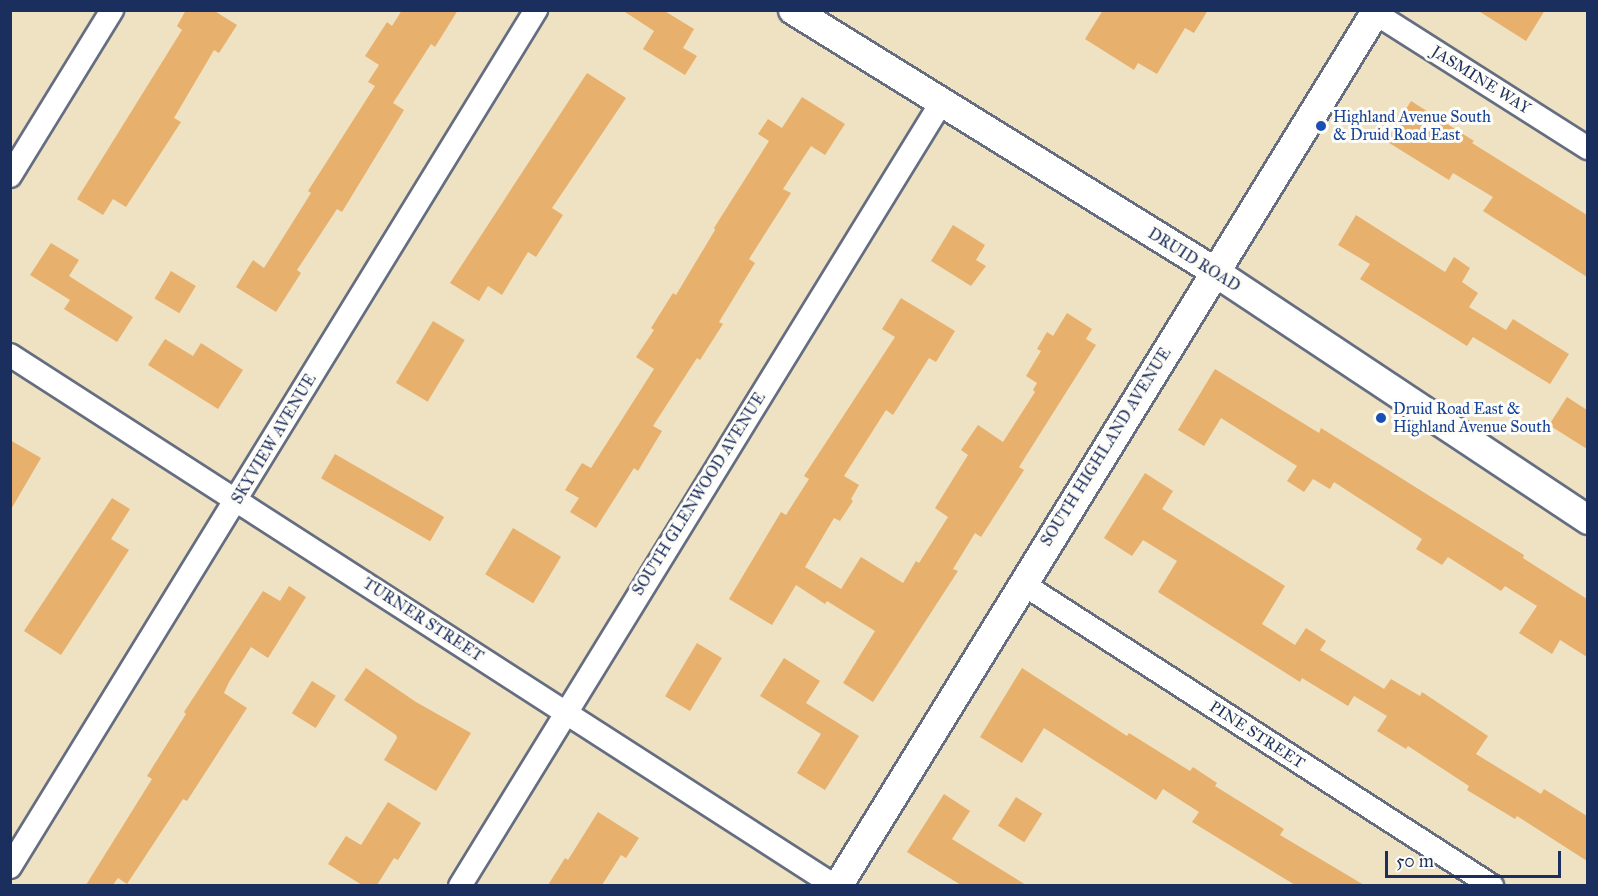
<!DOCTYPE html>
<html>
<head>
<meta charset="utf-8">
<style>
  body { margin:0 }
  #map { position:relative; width:1598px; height:896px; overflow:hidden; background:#eee2c3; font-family:"IM FELL Great Primer",serif }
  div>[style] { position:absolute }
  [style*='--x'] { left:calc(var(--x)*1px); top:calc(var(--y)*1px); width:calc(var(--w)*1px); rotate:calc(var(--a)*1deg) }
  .building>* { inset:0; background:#e8b06d; transform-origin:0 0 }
  .roads { filter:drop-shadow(2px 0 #656e81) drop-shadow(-2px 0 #656e81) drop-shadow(0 2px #656e81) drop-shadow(0 -2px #656e81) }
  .minor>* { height:22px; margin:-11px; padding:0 11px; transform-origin:11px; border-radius:11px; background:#fff }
  .tertiary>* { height:28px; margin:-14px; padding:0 14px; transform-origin:14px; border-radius:14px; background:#fff }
  .dots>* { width:16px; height:16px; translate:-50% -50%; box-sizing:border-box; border:3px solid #fdfcf7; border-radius:50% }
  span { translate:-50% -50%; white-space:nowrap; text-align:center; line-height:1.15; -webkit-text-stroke:6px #fdfcf7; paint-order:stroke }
  .street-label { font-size:16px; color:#1b2f5e }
  .transit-label { font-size:16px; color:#164399 }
  .left { translate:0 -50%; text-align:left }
  .frame { position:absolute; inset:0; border:12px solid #1b2f5e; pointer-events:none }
  .scale { position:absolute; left:1385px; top:851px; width:176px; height:27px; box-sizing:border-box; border:3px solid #1b2f5e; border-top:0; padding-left:8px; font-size:18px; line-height:21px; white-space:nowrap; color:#1b2f5e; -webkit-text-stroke:4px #fdfcf7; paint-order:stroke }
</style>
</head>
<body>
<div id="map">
  <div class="building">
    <div style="clip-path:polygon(186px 10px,213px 10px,237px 25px,219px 53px,214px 50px,174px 118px,181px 122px,126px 207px,113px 199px,103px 215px,77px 199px,182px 30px,177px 26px)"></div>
    <div style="clip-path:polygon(402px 10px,458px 10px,435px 47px,431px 44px,393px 103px,404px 110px,342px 212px,337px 209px,297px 270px,301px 273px,276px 312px,236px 287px,253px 260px,264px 268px,311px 193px,308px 191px,375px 86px,368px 82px,379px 65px,365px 56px,387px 22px,392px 26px)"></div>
    <div style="clip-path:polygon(622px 10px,663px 10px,694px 29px,683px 48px,697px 56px,685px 75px,643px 49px,654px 31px)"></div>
    <div style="clip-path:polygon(1103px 10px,1208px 10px,1194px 33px,1185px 28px,1157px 74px,1138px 63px,1134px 70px,1085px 39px)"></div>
    <div style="clip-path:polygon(1477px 10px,1545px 10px,1526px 41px)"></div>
    <div style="clip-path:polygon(587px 73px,626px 98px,552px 208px,563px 215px,536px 257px,528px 252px,502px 295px,488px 286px,479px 301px,450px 283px)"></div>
    <div style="clip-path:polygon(802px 97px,845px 124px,825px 155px,811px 146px,783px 189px,791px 193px,749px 259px,755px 263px,719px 322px,723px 324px,700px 360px,697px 358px,653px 426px,662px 431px,638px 471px,634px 468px,596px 528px,570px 512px,579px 498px,565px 490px,582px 463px,591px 468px,654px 369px,636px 357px,654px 330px,651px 328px,673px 293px,676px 295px,715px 230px,714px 228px,769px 141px,758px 134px,768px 119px,782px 128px)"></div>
    <div style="clip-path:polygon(1411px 101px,1474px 141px,1472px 143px,1587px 215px,1587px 277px,1483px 211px,1493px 197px,1453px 173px,1449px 180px,1386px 141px)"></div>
    <div style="clip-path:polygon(1356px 215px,1445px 272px,1454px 257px,1470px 268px,1462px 282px,1478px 293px,1469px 307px,1506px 330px,1513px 319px,1569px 354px,1550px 384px,1473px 337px,1467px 346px,1360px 279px,1370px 264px,1338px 245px)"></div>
    <div style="clip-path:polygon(953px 225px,985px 245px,976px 260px,986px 266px,971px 286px,931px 261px)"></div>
    <div style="clip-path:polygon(51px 243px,79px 260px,69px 276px,133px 317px,117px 342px,64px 309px,70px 300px,30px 275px)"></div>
    <div style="left:171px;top:271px;width:29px;height:32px;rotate:31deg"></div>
    <div style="clip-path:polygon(901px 298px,955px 331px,936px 362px,929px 358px,893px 415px,886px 410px,844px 476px,859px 485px,851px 499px,853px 501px,840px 521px,834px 518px,805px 567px,841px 589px,861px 557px,903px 583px,916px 561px,919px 563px,948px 517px,935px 508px,968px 455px,961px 450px,978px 425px,1003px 442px,1035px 392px,1033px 390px,1037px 383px,1026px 376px,1041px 351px,1037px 349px,1047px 332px,1053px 336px,1067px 313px,1092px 329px,1086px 339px,1096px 345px,1019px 467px,1024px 470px,981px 537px,975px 533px,953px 569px,958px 571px,873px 702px,843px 683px,875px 631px,827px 601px,825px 604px,796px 585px,772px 625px,729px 599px,781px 512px,786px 515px,809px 479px,804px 476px,895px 337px,882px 329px)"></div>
    <div style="left:433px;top:321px;width:37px;height:72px;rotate:31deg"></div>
    <div style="clip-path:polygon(165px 339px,193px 356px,201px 343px,243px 370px,218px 409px,148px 365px)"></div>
    <div style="clip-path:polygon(1215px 369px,1319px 433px,1321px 428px,1524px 555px,1523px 558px,1587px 599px,1587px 657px,1560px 640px,1552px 654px,1519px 633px,1537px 606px,1505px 586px,1501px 591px,1448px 557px,1442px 565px,1416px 549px,1422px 539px,1334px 482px,1330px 489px,1313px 479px,1304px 492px,1287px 481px,1297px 466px,1221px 418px,1204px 446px,1178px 430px)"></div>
    <div style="clip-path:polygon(1567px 397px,1587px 410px,1587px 449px,1549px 425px)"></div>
    <div style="clip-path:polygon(10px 440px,41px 458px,10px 511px)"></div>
    <div style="left:335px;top:454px;width:126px;height:28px;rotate:30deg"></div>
    <div style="clip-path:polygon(1145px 473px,1173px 491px,1162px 509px,1285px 586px,1262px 624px,1295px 645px,1306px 628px,1326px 641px,1320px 650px,1384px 689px,1391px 679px,1420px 696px,1422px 692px,1488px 736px,1476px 754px,1541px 794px,1544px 789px,1587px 816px,1587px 861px,1517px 816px,1515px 819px,1467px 790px,1469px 786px,1408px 746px,1406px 749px,1377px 731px,1387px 716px,1354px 696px,1348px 706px,1302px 678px,1300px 682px,1158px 592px,1177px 561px,1143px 540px,1132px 556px,1104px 538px)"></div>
    <div style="clip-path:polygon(112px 498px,130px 509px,111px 539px,129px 550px,61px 655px,24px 631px)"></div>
    <div style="left:513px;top:528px;width:56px;height:54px;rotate:31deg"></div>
    <div style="clip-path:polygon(289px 586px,306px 597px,268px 658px,251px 647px,229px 682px,224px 693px,247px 708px,187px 801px,183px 799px,127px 884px,118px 878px,113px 885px,86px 885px,152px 779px,147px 776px,186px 714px,184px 712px,263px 591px,280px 601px)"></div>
    <div style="left:697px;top:643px;width:29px;height:62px;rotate:31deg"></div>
    <div style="clip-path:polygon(784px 658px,820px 681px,806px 703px,859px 736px,825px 790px,797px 773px,821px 734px,760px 696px)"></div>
    <div style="clip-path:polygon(366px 668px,416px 702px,471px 733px,436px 791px,384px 760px,397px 738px,396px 735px,344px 700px)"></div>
    <div style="clip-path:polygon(1022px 668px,1127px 736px,1129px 733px,1190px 771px,1193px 767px,1217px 783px,1215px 786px,1284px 829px,1280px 835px,1364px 885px,1295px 885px,1192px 822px,1199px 812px,1163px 789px,1156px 800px,1044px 728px,1022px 763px,980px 737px)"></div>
    <div style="left:312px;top:681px;width:28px;height:38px;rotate:32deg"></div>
    <div style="clip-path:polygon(944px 794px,970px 811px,952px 839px,1026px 885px,961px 885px,907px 852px)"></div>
    <div style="left:1016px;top:797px;width:31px;height:34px;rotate:32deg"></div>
    <div style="clip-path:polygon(388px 802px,421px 823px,398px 860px,394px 858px,377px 885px,362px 885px,328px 864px,346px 836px,361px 845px)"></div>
    <div style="clip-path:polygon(598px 812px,639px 838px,626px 858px,621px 855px,602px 885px,548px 885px,565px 858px,568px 860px)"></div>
  </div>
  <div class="roads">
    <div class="minor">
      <div style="--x:1375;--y:13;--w:252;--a:32.4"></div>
      <div style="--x:10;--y:176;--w:195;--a:-58.4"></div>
      <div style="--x:10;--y:355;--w:981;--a:32.77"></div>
      <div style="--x:1023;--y:584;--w:558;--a:32.78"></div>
      <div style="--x:10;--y:867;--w:1006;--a:-58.46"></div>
      <div style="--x:460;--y:886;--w:919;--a:-58.44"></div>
    </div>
    <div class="tertiary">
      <div style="--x:793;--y:10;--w:497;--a:31.8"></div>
      <div style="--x:1215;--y:272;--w:448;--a:33.6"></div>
      <div style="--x:838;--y:886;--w:1029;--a:-58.4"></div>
    </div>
  </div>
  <div class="dots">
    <div style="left:1321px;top:126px;background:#1a4fb4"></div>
    <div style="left:1381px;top:418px;background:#1a4fb4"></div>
  </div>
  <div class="street-label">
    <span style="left:1481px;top:80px;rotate:32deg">JASMINE WAY</span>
    <span style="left:1194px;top:260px;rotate:32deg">DRUID ROAD</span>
    <span style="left:274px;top:439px;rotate:-59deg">SKYVIEW AVENUE</span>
    <span style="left:1106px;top:447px;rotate:-58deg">SOUTH HIGHLAND AVENUE</span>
    <span style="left:699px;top:494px;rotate:-58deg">SOUTH GLENWOOD AVENUE</span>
    <span style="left:423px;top:620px;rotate:33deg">TURNER STREET</span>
    <span style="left:1257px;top:735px;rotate:33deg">PINE STREET</span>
  </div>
  <div class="transit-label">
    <span class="left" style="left:1333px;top:126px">Highland Avenue South<br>&amp; Druid Road East</span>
    <span class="left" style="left:1393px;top:418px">Druid Road East &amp;<br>Highland Avenue South</span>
  </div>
  <div class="frame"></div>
  <div class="scale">50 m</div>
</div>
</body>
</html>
